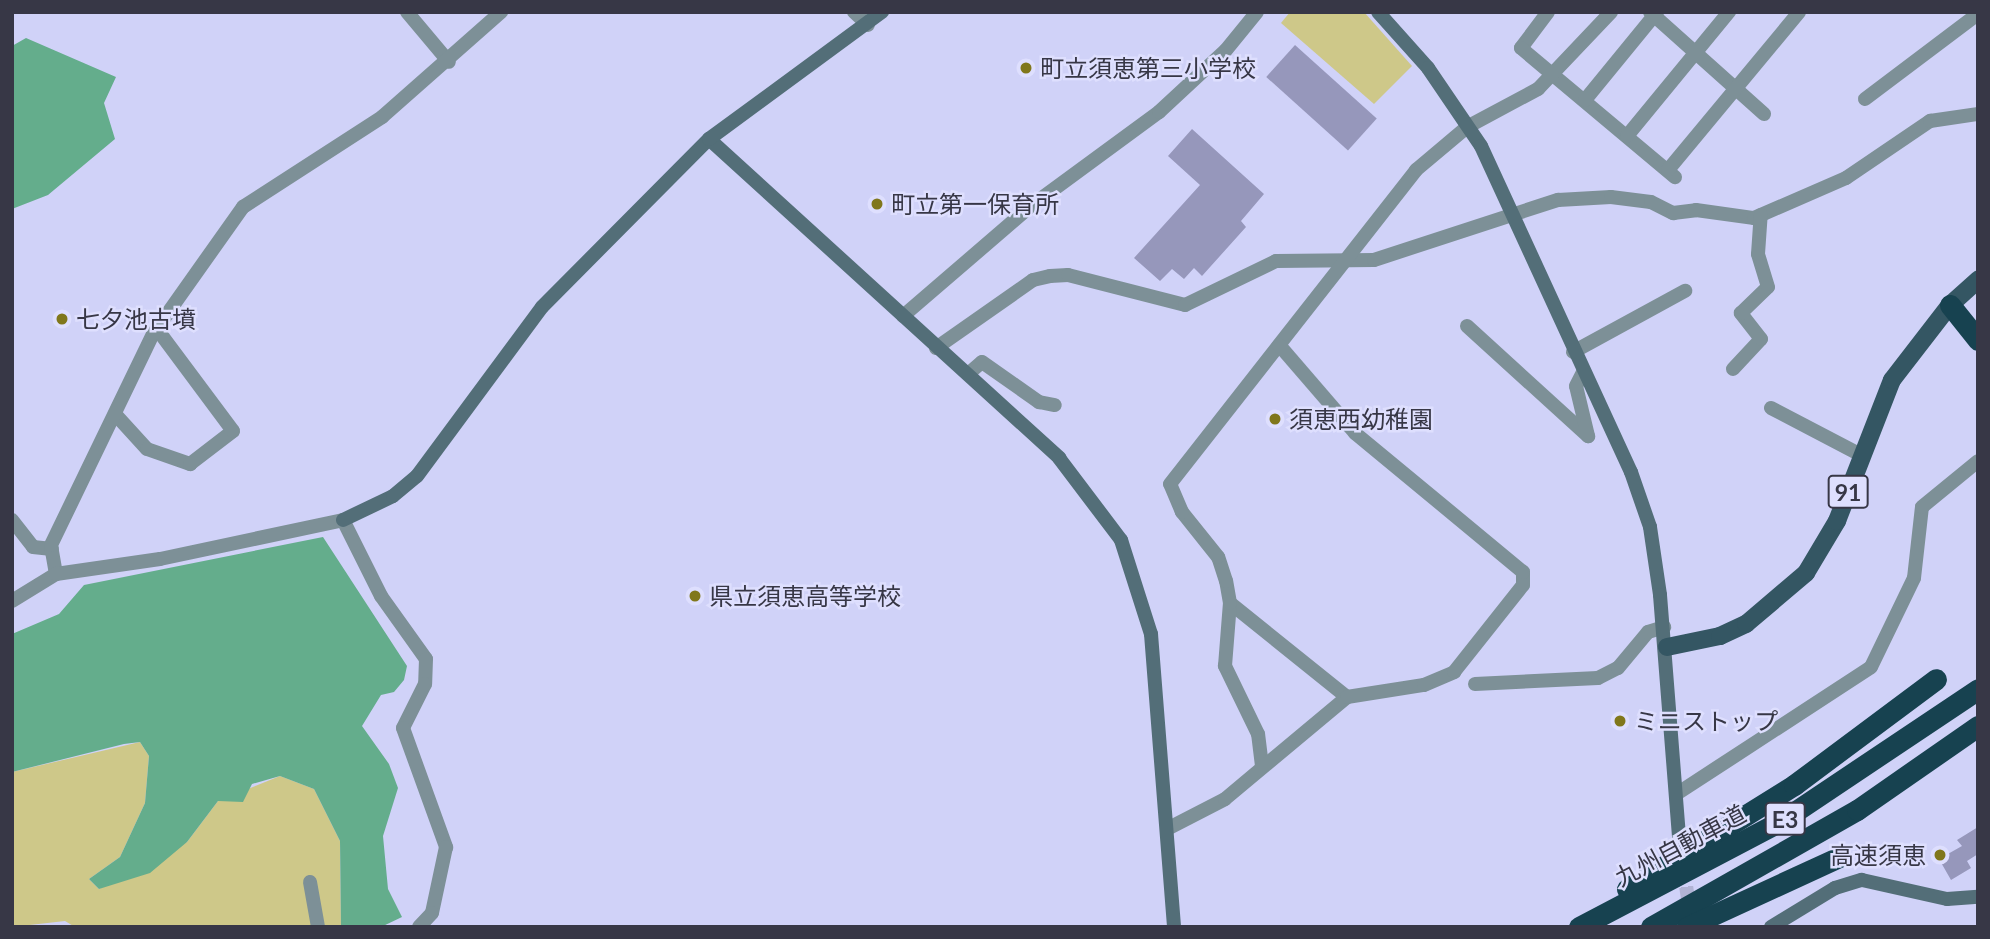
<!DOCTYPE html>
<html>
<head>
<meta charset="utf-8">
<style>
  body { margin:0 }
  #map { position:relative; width:1990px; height:939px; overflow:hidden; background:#d0d2f8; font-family:Lato,"Noto Sans JP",sans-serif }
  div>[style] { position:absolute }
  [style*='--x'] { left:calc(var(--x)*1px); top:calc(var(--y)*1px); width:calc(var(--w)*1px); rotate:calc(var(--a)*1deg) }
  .green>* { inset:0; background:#cec889 }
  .water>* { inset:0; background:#64ad8c }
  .building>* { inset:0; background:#9697bb; transform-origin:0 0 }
  .secondary-tunnel>* { height:14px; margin-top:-7px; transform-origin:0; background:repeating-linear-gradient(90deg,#b1b3d4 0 14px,transparent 0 21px) }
  .street>* { height:14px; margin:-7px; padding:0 7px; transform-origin:7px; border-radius:7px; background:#7d9097 }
  .secondary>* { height:14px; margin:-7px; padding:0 7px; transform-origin:7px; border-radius:7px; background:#536e78 }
  .primary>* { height:18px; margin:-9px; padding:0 9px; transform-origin:9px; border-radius:9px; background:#345663 }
  .highway>* { height:21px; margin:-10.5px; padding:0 10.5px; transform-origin:10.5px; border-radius:10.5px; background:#174250 }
  .dots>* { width:19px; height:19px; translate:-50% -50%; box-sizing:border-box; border:4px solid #dedffe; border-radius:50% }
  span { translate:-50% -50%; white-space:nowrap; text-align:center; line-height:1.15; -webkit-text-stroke:5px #dedffe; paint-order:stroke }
  .shield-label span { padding:2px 5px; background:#dedffe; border:2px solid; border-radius:5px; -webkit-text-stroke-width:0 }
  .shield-label { font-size:23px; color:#373746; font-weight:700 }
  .poi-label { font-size:24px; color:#373746 }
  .left { translate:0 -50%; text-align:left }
  .right { translate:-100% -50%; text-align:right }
  .street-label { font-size:24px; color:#373746 }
  .frame { position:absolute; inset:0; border:14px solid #373746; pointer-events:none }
</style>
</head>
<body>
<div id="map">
  <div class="green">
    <div style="clip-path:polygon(1290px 12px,1364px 12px,1412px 66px,1374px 104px,1281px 23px)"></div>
    <div style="clip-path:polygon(140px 742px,149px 756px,145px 803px,120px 857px,89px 879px,99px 889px,187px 842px,218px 801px,280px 776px,314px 789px,340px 841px,341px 927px,75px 927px,65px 921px,12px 927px,12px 772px)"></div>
  </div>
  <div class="water">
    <div style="clip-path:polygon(26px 38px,116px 77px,104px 103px,115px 139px,48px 195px,12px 209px,12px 46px)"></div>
    <div style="clip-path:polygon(323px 537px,407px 666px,404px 680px,394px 692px,381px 695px,362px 726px,389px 764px,398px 788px,383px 836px,388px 889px,402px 917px,381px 927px,341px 927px,340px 841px,314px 789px,280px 776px,252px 784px,243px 802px,218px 801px,187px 842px,150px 873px,99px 889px,89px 879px,120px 857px,145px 803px,149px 756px,140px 742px,124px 744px,12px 772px,12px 634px,59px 614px,84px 585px)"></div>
  </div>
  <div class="building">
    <div style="left:1295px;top:45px;width:110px;height:43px;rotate:42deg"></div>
    <div style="clip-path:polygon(1192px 129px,1264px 194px,1241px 221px,1246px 227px,1202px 276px,1194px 268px,1184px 279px,1172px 269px,1160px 281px,1134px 258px,1200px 185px,1168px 156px)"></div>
    <div style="clip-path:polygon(1978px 827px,1978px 854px,1967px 861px,1971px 868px,1951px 880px,1939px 859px,1962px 846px,1957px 840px)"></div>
  </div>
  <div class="secondary-tunnel">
    <div style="--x:1683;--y:866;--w:47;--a:81.3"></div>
  </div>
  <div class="street">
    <div style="--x:407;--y:12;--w:65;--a:50"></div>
    <div style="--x:854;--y:12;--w:19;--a:43"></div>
    <div style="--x:1548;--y:12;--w:45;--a:126.9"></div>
    <div style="--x:1521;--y:48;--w:201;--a:40"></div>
    <div style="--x:1650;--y:12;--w:153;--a:41.8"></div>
    <div style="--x:1865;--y:99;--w:141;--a:-37"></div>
    <div style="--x:1585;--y:100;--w:114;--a:-50.7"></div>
    <div style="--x:1627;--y:136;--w:161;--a:-50.6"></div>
    <div style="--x:1668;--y:170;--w:205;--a:-50.3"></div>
    <div style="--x:903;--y:316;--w:169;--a:-40.7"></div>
    <div style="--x:1031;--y:206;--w:159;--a:-36.3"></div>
    <div style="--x:1159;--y:112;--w:91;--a:-42.8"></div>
    <div style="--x:1226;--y:50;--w:49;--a:-50.8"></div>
    <div style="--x:1467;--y:326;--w:164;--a:42.3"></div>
    <div style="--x:1588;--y:436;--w:51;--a:-103.5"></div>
    <div style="--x:1576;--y:386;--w:16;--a:-63"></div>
    <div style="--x:936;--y:348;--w:118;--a:-35"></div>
    <div style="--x:1033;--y:280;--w:17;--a:-13"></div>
    <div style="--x:1050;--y:276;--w:18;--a:-3"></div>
    <div style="--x:1068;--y:275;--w:121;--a:14.4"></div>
    <div style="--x:1185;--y:305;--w:101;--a:-25.8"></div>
    <div style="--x:1276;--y:261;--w:98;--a:-0.6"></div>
    <div style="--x:1374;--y:260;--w:194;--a:-18.1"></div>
    <div style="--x:1558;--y:200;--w:53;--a:-3.2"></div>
    <div style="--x:1611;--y:197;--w:40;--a:7.1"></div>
    <div style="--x:1651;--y:202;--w:25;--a:27"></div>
    <div style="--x:1673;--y:213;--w:23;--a:-7"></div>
    <div style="--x:1696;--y:210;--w:59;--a:7.9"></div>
    <div style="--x:1754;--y:218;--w:100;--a:-23.5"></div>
    <div style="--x:1846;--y:178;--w:102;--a:-34.2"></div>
    <div style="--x:1930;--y:121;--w:49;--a:-8.3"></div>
    <div style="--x:1573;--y:352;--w:128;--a:-28.6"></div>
    <div style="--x:1733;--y:369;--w:41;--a:-47"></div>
    <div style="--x:1761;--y:339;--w:33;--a:-128"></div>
    <div style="--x:1741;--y:313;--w:37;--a:-44"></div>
    <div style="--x:1768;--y:287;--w:34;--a:-107"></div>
    <div style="--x:1758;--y:254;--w:39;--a:-86"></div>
    <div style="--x:968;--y:374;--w:18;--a:-41"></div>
    <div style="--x:982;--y:362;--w:70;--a:35.1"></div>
    <div style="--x:1039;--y:402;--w:16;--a:11"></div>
    <div style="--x:1771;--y:408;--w:102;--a:27.6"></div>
    <div style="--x:115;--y:414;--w:47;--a:47.6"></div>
    <div style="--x:147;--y:449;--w:46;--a:19.2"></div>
    <div style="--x:190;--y:464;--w:54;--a:-37.5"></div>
    <div style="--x:233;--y:431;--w:127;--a:-126.7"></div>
    <div style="--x:12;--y:520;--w:34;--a:52"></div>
    <div style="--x:33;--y:547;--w:19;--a:6"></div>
    <div style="--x:56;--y:574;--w:29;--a:-100"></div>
    <div style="--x:51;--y:545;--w:234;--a:-64.2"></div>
    <div style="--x:153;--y:334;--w:156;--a:-54.7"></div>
    <div style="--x:243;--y:207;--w:166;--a:-32.9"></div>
    <div style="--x:382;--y:117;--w:159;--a:-41.4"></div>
    <div style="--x:12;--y:601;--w:52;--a:-31.5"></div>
    <div style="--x:56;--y:574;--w:105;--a:-8.2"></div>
    <div style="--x:160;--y:559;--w:187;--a:-12"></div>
    <div style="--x:343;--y:520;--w:85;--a:63.4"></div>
    <div style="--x:381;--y:596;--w:77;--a:54.5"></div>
    <div style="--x:426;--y:659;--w:25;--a:92"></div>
    <div style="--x:425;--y:684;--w:49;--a:116.6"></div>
    <div style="--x:403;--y:728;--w:127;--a:70.1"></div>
    <div style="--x:446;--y:847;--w:67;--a:102"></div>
    <div style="--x:432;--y:913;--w:19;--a:133"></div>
    <div style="--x:1230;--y:603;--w:150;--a:38.8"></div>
    <div style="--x:1475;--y:684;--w:123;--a:-2.8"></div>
    <div style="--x:1598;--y:678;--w:22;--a:-27"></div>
    <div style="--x:1618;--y:668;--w:47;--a:-50.2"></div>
    <div style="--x:1648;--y:632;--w:17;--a:-17"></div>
    <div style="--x:1262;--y:766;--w:32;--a:-97"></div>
    <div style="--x:1258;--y:734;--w:76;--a:-115.9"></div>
    <div style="--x:1225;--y:666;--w:63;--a:-85.5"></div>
    <div style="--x:1230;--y:603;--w:22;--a:-100"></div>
    <div style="--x:1226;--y:581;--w:25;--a:-108"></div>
    <div style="--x:1218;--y:557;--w:58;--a:-128.7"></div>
    <div style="--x:1182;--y:512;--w:30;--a:-113"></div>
    <div style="--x:1170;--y:484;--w:399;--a:-51.9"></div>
    <div style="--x:1416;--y:170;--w:67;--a:-40.1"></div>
    <div style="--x:1467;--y:127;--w:81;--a:-28.2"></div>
    <div style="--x:1538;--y:89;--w:106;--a:-46.5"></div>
    <div style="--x:1678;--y:793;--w:230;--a:-33.1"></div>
    <div style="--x:1871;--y:667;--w:99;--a:-64.2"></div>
    <div style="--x:1914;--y:578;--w:71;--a:-83.6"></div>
    <div style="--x:1922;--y:507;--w:72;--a:-39.4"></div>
    <div style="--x:1167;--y:829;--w:65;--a:-27.3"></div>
    <div style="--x:1225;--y:799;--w:159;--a:-39.9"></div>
    <div style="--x:1347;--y:697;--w:78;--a:-8.9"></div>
    <div style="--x:1424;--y:685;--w:33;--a:-23"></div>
    <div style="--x:1454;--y:672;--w:111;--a:-51.6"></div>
    <div style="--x:1523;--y:585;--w:13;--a:-90"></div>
    <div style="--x:1523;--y:572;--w:218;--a:-140.4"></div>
    <div style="--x:1355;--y:433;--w:116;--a:-130.8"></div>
    <div style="--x:310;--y:882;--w:46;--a:79.9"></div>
  </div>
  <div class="secondary">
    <div style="--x:1378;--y:12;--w:75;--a:48.2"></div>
    <div style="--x:1428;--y:68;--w:94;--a:55.8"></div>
    <div style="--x:1481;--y:146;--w:359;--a:65.3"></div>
    <div style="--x:1631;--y:472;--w:58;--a:70.9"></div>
    <div style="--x:1650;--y:527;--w:69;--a:81.6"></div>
    <div style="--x:1660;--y:595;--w:243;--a:85.5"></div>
    <div style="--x:709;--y:139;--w:474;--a:42.3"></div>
    <div style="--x:1059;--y:458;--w:103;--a:52.9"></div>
    <div style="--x:1121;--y:540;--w:99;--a:72.3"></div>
    <div style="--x:1151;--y:634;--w:294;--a:85.5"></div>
    <div style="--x:343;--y:520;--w:55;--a:-25.6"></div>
    <div style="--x:393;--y:496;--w:31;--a:-40"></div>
    <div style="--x:417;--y:476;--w:210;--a:-53.5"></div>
    <div style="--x:542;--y:307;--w:237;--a:-45.2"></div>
    <div style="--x:709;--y:139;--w:215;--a:-36.3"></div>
    <div style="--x:1771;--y:927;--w:75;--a:-31.4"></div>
    <div style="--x:1835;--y:888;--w:28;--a:-17"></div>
    <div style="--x:1862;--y:880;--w:87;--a:12.6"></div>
    <div style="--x:1947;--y:899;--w:31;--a:-4"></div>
  </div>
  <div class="primary">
    <div style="--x:1667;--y:647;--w:54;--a:-11.7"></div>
    <div style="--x:1720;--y:636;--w:29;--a:-25"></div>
    <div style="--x:1746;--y:624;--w:79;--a:-40.4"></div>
    <div style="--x:1806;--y:573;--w:61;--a:-59.2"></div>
    <div style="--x:1837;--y:521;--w:151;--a:-68.7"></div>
    <div style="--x:1892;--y:380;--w:95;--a:-52.3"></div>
    <div style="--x:1950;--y:305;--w:38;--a:-42"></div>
  </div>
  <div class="highway">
    <div style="--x:1950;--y:305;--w:45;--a:51.3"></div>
    <div style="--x:1627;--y:889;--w:197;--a:-31.9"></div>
    <div style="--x:1794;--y:785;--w:177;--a:-36.7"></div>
    <div style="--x:1579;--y:927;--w:228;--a:-27.7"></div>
    <div style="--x:1781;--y:821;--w:237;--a:-33.8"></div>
    <div style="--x:1651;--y:927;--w:237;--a:-29.6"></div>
    <div style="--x:1857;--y:810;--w:147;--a:-34.8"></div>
    <div style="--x:1687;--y:927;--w:167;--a:-24.7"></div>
  </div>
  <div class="dots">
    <div style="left:1026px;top:68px;background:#80771b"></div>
    <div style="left:877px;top:204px;background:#80771b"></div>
    <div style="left:62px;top:319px;background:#80771b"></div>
    <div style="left:1275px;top:419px;background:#80771b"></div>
    <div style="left:695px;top:596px;background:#80771b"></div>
    <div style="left:1620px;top:721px;background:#80771b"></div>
    <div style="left:1940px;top:855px;background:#80771b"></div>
  </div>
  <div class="shield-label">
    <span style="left:1848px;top:492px">91</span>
    <span style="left:1785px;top:819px">E3</span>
  </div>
  <div class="poi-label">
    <span class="left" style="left:1040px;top:68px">町立須恵第三小学校</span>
    <span class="left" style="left:891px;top:204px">町立第一保育所</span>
    <span class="left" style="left:76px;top:319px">七夕池古墳</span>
    <span class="left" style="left:1289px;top:419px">須恵西幼稚園</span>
    <span class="left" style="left:709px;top:596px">県立須恵高等学校</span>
    <span class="left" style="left:1634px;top:721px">ミニストップ</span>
    <span class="right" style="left:1926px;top:855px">高速須恵</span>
  </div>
  <div class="street-label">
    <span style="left:1680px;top:845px;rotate:-28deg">九州自動車道</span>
  </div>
  <div class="frame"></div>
</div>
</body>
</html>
